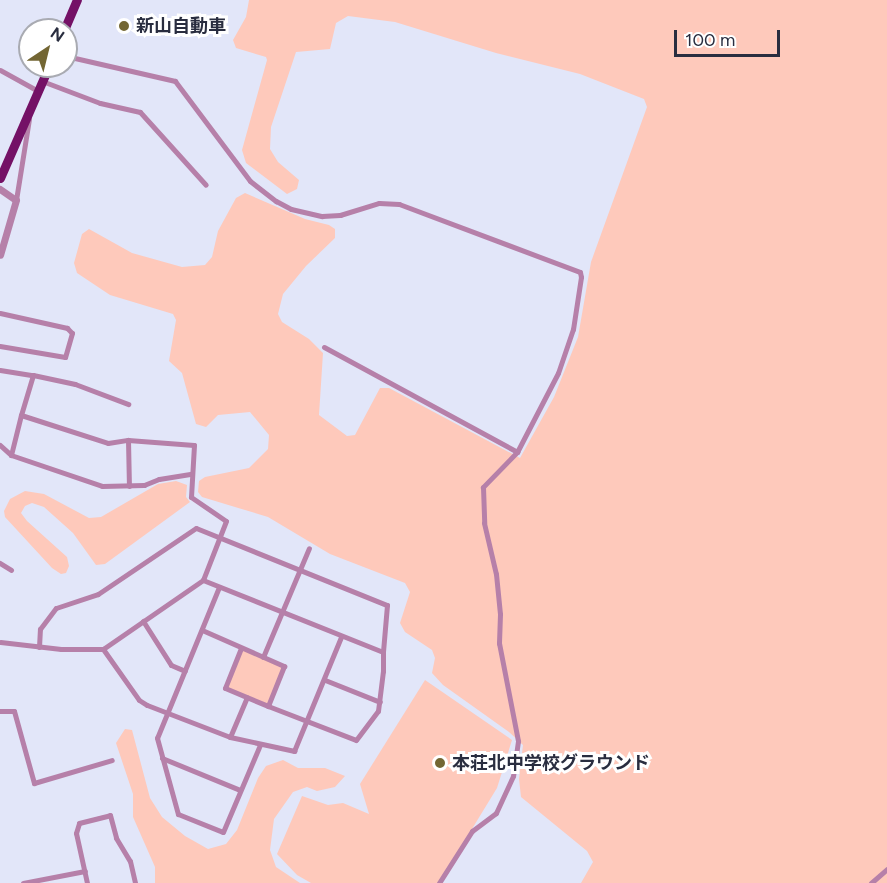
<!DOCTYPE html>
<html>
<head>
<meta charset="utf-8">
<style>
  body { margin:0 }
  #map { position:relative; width:887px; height:883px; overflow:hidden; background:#e2e6f9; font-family:Figtree,"Noto Sans JP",sans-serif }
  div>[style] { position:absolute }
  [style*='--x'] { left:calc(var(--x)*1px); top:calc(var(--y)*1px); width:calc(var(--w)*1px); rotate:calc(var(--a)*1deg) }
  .green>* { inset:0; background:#fec9bb; transform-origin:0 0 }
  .minor>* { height:5px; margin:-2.5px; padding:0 2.5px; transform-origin:2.5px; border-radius:2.5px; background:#b680a9 }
  .tertiary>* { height:7px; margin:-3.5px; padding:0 3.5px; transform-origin:3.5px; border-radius:3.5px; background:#b680a9 }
  .trunk>* { height:9px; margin:-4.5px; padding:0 4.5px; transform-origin:4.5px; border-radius:4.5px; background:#741166 }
  .dots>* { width:16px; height:16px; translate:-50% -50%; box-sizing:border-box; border:3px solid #fff; border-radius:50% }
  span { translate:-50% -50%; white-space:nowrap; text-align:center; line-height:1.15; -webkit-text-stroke:6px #fff; paint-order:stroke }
  .poi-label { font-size:18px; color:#292d3f; font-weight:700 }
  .left { translate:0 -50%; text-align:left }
  .north { position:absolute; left:18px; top:18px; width:60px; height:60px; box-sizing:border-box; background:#fff; border:2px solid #a9abb2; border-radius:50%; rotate:35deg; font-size:16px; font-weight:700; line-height:24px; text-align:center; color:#292d3f }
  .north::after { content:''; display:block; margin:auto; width:21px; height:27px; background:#736633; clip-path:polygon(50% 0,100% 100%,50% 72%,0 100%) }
  .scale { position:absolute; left:674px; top:30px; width:106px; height:27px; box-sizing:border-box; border:3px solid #292d3f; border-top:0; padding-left:8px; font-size:18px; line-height:21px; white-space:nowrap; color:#292d3f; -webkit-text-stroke:4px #fff; paint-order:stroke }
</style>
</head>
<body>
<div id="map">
  <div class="green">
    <div style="clip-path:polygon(249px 0,887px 0,887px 883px,581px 883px,593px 862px,587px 851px,521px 797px,519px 779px,523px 745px,509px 732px,443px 685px,432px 673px,435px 658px,432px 650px,405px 632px,400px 623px,410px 592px,405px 583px,330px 554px,268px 517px,202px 497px,198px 492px,199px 481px,205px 477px,249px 468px,268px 449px,269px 435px,250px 412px,218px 415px,206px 427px,196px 424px,182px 373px,169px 361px,176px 320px,173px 314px,110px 295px,77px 273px,74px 263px,82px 234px,89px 229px,132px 253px,182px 267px,205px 265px,212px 257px,218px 231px,236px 198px,245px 193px,305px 219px,329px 225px,335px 229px,335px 238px,306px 266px,283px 294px,278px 314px,282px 322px,309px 339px,323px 353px,319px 415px,347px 436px,355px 435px,380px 388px,389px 388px,520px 458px,554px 397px,578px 337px,591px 262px,647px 107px,644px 99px,580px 74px,496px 53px,395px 22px,348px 16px,336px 23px,330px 49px,296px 52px,271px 127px,270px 149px,278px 162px,299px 180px,297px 189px,287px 194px,246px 163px,242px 150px,267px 60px,266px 57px,236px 48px,233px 40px,246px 17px)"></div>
    <div style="clip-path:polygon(176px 481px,187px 485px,186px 497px,190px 502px,105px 564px,96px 565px,73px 533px,44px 507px,32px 503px,25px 506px,21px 513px,27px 521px,67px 557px,69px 566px,66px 573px,61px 574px,52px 568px,5px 517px,4px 511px,10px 499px,25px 491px,44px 494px,89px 518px,101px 517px,158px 484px)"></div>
    <div style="left:241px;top:648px;width:47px;height:43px;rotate:23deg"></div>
    <div style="clip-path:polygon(425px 680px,512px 740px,497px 788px,439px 883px,311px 883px,297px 875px,277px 854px,302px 796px,328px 805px,343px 803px,369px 814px,360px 784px)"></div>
    <div style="clip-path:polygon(125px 729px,132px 730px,150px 798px,162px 817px,185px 836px,208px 849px,226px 844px,237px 830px,258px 778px,266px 766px,283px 760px,298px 768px,325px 768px,345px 776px,335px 787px,317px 791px,307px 787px,293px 792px,274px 819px,270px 850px,276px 867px,300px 883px,155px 883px,155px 867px,133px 817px,133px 794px,116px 743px)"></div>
  </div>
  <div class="minor">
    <div style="--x:66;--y:56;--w:112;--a:12.9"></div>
    <div style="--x:175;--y:81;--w:125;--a:53.1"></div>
    <div style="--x:250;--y:181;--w:33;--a:38"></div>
    <div style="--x:276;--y:201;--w:17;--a:28"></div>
    <div style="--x:291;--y:209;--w:32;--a:13"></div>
    <div style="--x:322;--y:216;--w:18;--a:-3"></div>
    <div style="--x:340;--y:215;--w:41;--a:-17.1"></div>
    <div style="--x:379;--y:203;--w:20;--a:3"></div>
    <div style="--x:399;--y:204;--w:193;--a:20.6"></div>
    <div style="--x:580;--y:272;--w:5;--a:79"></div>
    <div style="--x:581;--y:277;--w:53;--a:98.7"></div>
    <div style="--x:573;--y:329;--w:46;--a:108.8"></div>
    <div style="--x:558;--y:373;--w:89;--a:117.4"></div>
    <div style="--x:517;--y:452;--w:49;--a:134.2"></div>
    <div style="--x:483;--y:487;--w:36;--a:88"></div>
    <div style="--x:484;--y:523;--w:52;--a:76.8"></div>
    <div style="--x:496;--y:574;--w:40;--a:84.3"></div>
    <div style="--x:500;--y:614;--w:29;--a:92"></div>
    <div style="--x:499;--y:643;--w:100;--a:79"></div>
    <div style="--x:518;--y:741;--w:35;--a:98"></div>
    <div style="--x:513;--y:776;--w:41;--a:114.7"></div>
    <div style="--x:496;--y:813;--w:30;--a:143"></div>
    <div style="--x:472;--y:831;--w:62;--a:122.4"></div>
    <div style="--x:0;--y:70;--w:43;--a:28.9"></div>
    <div style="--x:42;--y:81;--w:62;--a:20.8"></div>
    <div style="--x:100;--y:103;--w:41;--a:12.7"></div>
    <div style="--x:140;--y:112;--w:98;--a:47.9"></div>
    <div style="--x:16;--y:200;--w:82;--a:-80.9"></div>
    <div style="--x:0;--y:313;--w:69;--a:12.6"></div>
    <div style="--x:67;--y:328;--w:7;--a:45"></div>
    <div style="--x:72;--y:333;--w:25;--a:106"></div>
    <div style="--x:65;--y:357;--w:66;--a:-170.4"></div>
    <div style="--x:324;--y:347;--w:220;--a:28.5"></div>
    <div style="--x:0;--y:370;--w:33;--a:9"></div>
    <div style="--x:33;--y:375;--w:42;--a:106.7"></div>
    <div style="--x:21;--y:415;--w:91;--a:17.8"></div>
    <div style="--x:108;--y:443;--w:20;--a:-9"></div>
    <div style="--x:128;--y:440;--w:66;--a:4.3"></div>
    <div style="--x:194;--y:445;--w:52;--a:93.3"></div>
    <div style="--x:191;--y:497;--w:42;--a:34.4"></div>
    <div style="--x:226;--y:521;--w:63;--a:111.3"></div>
    <div style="--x:203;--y:580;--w:121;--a:145.4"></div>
    <div style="--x:103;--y:649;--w:42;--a:180"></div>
    <div style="--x:61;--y:649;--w:61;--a:-173.5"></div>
    <div style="--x:33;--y:375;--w:43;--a:12.1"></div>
    <div style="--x:75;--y:384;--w:57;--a:20.7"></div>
    <div style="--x:128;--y:440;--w:46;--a:88.8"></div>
    <div style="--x:0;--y:445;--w:15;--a:42"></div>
    <div style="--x:11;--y:455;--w:96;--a:18.8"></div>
    <div style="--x:102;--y:486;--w:42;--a:-1.4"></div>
    <div style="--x:144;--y:485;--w:16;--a:-22"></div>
    <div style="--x:159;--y:479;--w:33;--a:-9"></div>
    <div style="--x:11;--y:455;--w:41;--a:-76"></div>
    <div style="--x:0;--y:563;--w:13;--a:32"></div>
    <div style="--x:219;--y:587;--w:163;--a:112.3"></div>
    <div style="--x:157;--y:738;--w:79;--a:74.6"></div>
    <div style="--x:178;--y:814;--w:48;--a:21.8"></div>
    <div style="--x:223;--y:832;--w:95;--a:-67"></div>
    <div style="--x:143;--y:621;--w:52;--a:57.5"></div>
    <div style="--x:171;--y:665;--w:15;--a:23"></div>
    <div style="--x:202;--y:630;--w:90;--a:23.7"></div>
    <div style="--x:284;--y:666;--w:43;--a:111.8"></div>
    <div style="--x:268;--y:706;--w:94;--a:21.1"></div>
    <div style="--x:356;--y:740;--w:36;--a:-53"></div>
    <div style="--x:378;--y:711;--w:40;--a:-82.9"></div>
    <div style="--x:383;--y:671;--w:19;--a:-90"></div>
    <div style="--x:383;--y:652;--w:194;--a:-158.2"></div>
    <div style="--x:39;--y:647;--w:18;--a:-87"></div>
    <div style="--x:40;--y:629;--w:26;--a:-53"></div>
    <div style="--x:56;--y:608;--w:44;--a:-18.4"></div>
    <div style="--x:98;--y:594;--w:118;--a:-34"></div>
    <div style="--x:196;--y:528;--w:206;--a:22"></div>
    <div style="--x:387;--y:605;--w:47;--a:94.9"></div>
    <div style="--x:241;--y:648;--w:43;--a:111.8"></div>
    <div style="--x:225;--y:688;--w:47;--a:22.7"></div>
    <div style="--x:103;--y:649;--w:62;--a:54.8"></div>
    <div style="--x:139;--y:700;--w:9;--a:32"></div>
    <div style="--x:147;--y:705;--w:89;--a:21.1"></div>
    <div style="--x:230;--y:737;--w:66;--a:12.3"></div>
    <div style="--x:294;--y:751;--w:123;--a:-67.6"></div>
    <div style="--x:263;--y:657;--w:118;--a:-67.1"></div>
    <div style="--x:325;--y:680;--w:59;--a:21.8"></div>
    <div style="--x:0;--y:711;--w:14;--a:0"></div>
    <div style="--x:14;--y:711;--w:75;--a:74.5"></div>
    <div style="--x:34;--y:783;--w:81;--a:-16.4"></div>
    <div style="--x:230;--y:737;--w:43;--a:-67"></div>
    <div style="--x:162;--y:758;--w:84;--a:22.3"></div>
    <div style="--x:23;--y:883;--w:63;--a:-11"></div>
    <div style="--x:87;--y:883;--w:51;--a:-102.4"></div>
    <div style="--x:76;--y:833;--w:10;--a:-73"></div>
    <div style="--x:79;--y:823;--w:32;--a:-14"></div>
    <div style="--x:110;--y:815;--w:24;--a:75"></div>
    <div style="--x:116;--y:838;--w:27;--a:59"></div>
    <div style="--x:130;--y:861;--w:23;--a:77"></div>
    <div style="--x:871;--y:883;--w:21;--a:-41"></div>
  </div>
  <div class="tertiary">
    <div style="--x:0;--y:189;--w:19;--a:35"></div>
    <div style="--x:16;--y:200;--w:57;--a:106.2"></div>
  </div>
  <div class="trunk">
    <div style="--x:64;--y:30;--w:33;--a:-67"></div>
    <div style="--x:0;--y:178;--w:122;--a:-66.4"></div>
  </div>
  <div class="dots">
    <div style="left:124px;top:26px;background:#736633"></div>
    <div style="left:440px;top:763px;background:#736633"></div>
  </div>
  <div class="poi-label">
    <span class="left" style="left:136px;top:26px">新山自動車</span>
    <span class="left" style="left:452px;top:763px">本荘北中学校グラウンド</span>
  </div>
  <div class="north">N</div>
  <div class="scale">100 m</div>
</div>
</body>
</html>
